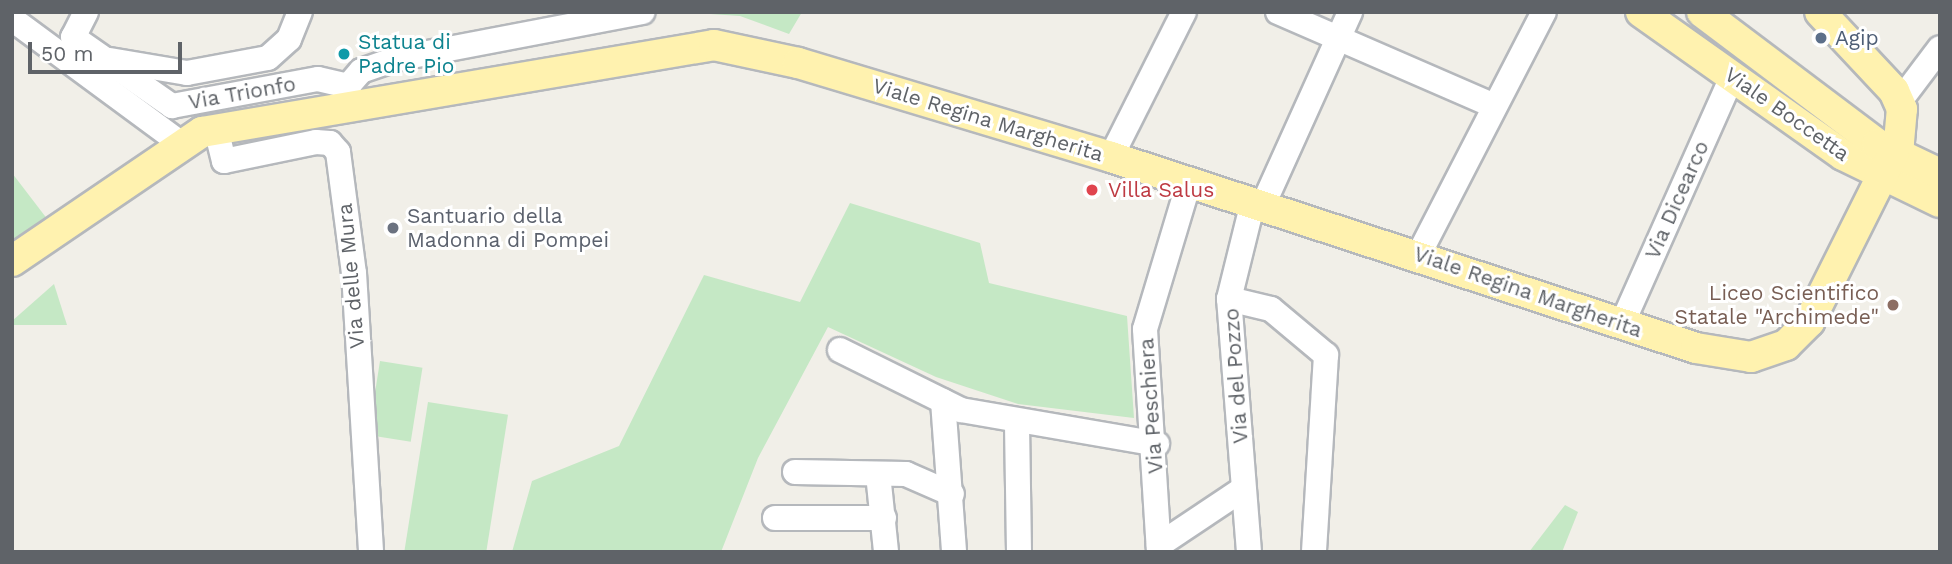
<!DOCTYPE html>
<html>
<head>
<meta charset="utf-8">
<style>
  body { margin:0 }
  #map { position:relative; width:1952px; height:564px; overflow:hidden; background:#f1efe8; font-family:"Work Sans",sans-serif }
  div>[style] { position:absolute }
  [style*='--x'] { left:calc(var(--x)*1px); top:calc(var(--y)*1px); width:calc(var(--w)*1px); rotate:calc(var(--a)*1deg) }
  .green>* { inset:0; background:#c5e8c5; transform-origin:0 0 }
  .roads { filter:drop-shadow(2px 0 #b5b8bc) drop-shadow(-2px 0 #b5b8bc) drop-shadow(0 2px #b5b8bc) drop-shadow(0 -2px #b5b8bc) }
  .minor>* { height:24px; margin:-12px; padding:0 12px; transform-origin:12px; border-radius:12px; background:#fff }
  .major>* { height:30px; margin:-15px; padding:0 15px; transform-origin:15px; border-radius:15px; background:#fff2af }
  .dots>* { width:19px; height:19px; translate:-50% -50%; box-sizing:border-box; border:4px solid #fff; border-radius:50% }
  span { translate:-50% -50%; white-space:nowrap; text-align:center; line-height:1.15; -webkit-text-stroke:6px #fff; paint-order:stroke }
  .service-label { font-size:21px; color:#4e5e75 }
  .left { translate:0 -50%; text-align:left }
  .culture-label { font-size:21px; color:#0d838f }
  .street-label { font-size:21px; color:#5f6368 }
  .health-label { font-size:21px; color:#be3a42 }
  .worship-label { font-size:21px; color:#5b616d }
  .education-label { font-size:21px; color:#785e54 }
  .right { translate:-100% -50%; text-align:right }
  .frame { position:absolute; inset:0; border:14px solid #5f6368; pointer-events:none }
  .scale { position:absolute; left:28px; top:42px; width:154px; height:32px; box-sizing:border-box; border:4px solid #5f6368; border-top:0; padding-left:9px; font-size:21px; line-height:24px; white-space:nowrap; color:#5f6368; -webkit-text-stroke:5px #fff; paint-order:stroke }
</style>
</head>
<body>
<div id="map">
  <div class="green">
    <div style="clip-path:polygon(802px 12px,789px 34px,740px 16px,695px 13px)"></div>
    <div style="clip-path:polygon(12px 173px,48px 220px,12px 246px)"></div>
    <div style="clip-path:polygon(850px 203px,980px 243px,989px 283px,1127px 316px,1134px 418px,1018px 404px,936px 377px,828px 327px,758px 458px,721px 552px,512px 552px,532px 481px,619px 446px,704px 275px,800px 302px)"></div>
    <div style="clip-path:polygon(54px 284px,67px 325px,12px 325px,12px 321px)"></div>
    <div style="left:380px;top:361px;width:43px;height:75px;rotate:9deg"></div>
    <div style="left:428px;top:402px;width:81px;height:152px;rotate:9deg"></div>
    <div style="clip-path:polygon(1565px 505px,1578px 512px,1562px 552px,1529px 552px)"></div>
  </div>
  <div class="roads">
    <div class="minor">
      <div style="--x:86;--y:12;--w:28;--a:117"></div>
      <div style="--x:73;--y:37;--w:121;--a:34.9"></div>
      <div style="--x:172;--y:106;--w:148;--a:-10.5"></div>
      <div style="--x:318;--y:79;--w:31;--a:13"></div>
      <div style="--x:1278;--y:12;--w:236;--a:23.5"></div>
      <div style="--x:12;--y:19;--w:209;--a:36.4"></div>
      <div style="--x:110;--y:60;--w:78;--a:9.6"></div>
      <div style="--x:187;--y:73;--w:82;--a:-10.5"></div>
      <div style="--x:268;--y:58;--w:28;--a:-42"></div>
      <div style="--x:289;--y:39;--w:29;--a:-68"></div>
      <div style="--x:350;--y:101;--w:15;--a:-98"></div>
      <div style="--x:348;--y:86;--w:20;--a:-49"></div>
      <div style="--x:361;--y:71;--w:37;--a:-19"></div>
      <div style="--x:396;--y:59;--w:251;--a:-10.8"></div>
      <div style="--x:1900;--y:101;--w:66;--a:-53"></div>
      <div style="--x:216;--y:129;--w:33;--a:76"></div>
      <div style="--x:224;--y:161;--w:94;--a:-11.7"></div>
      <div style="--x:316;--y:142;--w:14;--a:4"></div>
      <div style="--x:330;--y:143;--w:12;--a:48"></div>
      <div style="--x:338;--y:152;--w:122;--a:82.5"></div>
      <div style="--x:354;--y:273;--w:280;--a:86.5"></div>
      <div style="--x:1111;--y:157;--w:162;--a:-63.3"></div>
      <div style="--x:1263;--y:205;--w:212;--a:-65.7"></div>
      <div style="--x:1419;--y:254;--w:272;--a:-62.7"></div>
      <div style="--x:1229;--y:299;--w:43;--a:13.4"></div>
      <div style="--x:1271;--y:309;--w:72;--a:39.9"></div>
      <div style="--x:1326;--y:355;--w:197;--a:93.5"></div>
      <div style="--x:1622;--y:324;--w:273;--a:-66"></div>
      <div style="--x:840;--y:350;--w:135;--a:26.4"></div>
      <div style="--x:961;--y:410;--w:199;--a:9.8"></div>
      <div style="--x:943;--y:401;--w:151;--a:85.8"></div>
      <div style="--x:1017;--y:424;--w:128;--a:89.1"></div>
      <div style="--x:795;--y:472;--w:111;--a:1"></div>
      <div style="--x:906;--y:474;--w:50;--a:23.5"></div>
      <div style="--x:878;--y:474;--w:78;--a:84.1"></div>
      <div style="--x:775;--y:518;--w:109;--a:0"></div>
      <div style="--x:1159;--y:545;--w:101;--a:-33.7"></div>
      <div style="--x:1159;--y:552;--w:223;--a:-93.6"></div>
      <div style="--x:1145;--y:329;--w:153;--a:-73.3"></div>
      <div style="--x:1249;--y:552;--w:254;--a:-94.5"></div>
      <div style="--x:1229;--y:299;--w:100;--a:-76.1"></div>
    </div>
    <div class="major">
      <div style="--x:1641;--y:12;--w:247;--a:35.3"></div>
      <div style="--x:1843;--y:155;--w:108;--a:25.9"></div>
      <div style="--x:1702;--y:12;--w:219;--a:37"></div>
      <div style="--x:1877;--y:144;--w:70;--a:25.5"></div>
      <div style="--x:12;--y:261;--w:230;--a:-34.2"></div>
      <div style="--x:202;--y:132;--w:519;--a:-9.64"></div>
      <div style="--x:714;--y:45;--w:86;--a:12.1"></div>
      <div style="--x:798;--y:63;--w:327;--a:16.7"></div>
      <div style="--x:1111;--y:157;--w:615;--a:18.08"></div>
      <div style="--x:1696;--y:348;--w:56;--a:9.3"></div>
      <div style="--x:1751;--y:357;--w:37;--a:-19"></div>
      <div style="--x:1786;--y:345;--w:33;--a:-45"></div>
      <div style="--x:1809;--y:322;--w:201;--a:-63.4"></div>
      <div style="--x:1899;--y:142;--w:33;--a:-85"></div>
      <div style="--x:1902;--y:109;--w:20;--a:-114"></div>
      <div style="--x:1894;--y:91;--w:108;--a:-133.1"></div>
    </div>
  </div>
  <div class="dots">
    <div style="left:1821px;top:38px;background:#5c6f8a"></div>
    <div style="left:344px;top:54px;background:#0f9aa8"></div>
    <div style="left:1092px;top:190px;background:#e0444e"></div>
    <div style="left:393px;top:228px;background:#6b7280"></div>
    <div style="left:1893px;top:305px;background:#8d6e63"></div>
  </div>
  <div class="service-label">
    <span class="left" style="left:1835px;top:38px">Agip</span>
  </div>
  <div class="culture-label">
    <span class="left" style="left:358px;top:54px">Statua di<br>Padre Pio</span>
  </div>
  <div class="street-label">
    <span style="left:242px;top:93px;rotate:-10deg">Via Trionfo</span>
    <span style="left:1787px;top:114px;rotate:35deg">Viale Boccetta</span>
    <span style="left:988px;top:120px;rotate:17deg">Viale Regina Margherita</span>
    <span style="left:1677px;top:200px;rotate:-66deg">Via Dicearco</span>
    <span style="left:351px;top:276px;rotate:-95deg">Via delle Mura</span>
    <span style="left:1528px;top:292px;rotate:19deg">Viale Regina Margherita</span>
    <span style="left:1236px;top:376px;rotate:-94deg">Via del Pozzo</span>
    <span style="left:1151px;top:406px;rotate:-94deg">Via Peschiera</span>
  </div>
  <div class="health-label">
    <span class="left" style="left:1108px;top:190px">Villa Salus</span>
  </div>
  <div class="worship-label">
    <span class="left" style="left:407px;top:228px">Santuario della<br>Madonna di Pompei</span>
  </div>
  <div class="education-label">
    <span class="right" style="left:1879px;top:305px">Liceo Scientifico<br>Statale "Archimede"</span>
  </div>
  <div class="frame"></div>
  <div class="scale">50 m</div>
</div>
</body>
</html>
